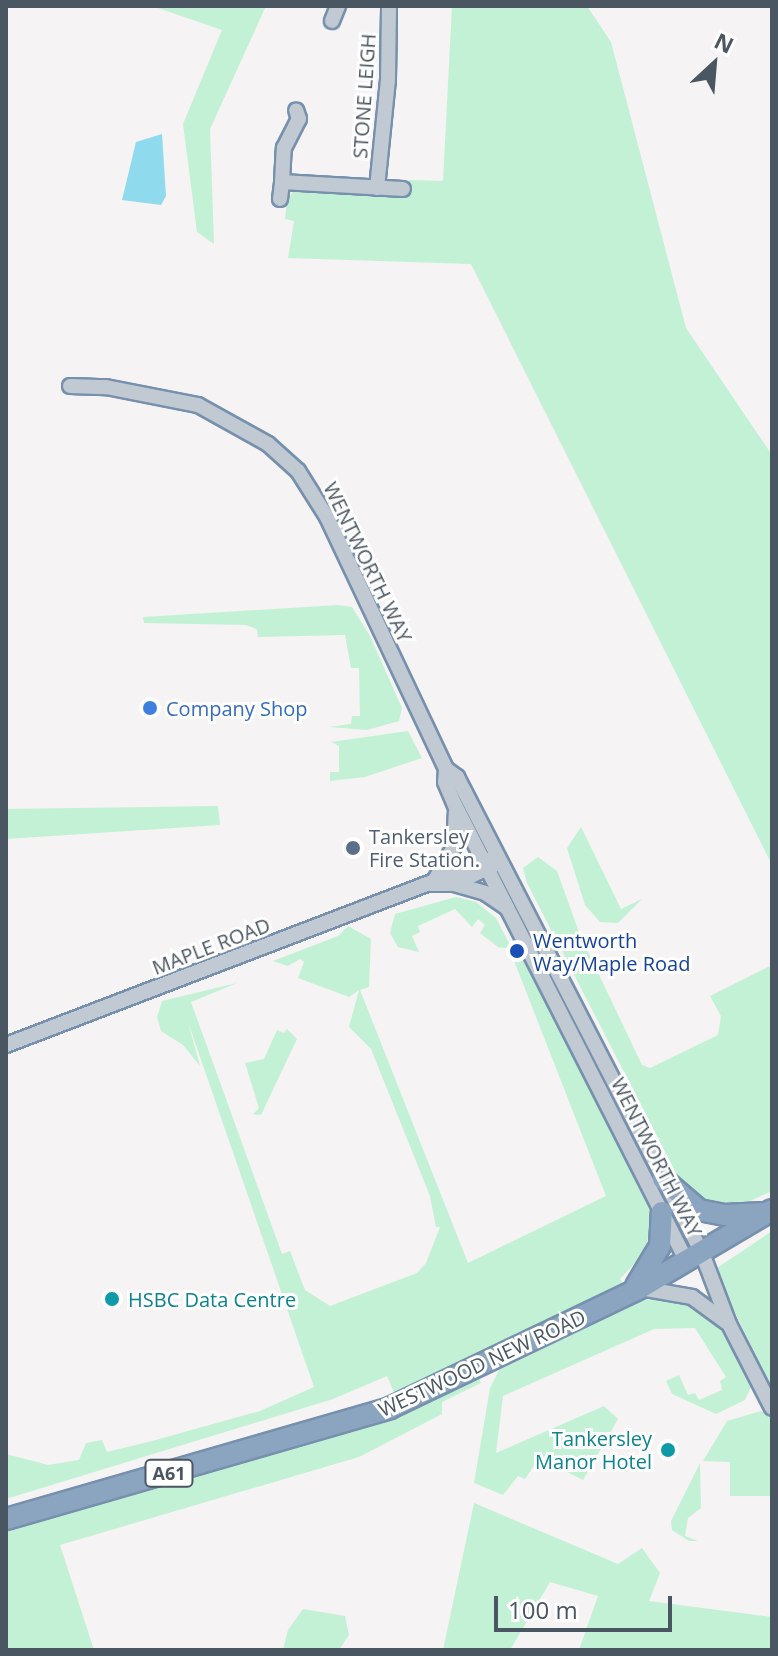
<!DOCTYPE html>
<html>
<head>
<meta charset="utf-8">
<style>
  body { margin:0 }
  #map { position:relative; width:778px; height:1656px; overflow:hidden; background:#f5f3f3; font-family:"Open Sans",sans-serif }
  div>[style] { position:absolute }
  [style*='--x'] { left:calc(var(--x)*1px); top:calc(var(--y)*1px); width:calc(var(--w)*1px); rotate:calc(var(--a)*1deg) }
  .green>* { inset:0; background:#c3f1d5 }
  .water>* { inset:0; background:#90daee }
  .roads { filter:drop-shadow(2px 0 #7690ad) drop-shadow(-2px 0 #7690ad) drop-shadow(0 2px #7690ad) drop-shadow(0 -2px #7690ad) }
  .minor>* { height:14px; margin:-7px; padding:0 7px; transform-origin:7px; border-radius:7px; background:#c1cad2 }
  .highway>* { height:20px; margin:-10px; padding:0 10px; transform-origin:10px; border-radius:10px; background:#8ba5c1 }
  .dots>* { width:22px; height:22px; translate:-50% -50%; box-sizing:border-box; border:4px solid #fff; border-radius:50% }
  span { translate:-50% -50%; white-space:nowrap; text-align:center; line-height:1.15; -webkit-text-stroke:6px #fff; paint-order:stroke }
  .shield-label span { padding:2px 6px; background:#fff; border:2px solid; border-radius:6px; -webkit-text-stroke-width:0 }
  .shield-label { font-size:18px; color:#4a5661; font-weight:700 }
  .street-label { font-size:20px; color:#4a5661 }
  .shop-label { font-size:20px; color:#366cbe }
  .left { translate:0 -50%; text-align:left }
  .service-label { font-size:20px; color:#4e5e75 }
  .transit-label { font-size:20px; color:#164399 }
  .culture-label { font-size:20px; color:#0d838f }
  .right { translate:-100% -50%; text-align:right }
  .frame { position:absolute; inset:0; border:8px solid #4a5661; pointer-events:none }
  .north { position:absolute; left:674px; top:24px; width:80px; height:80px; -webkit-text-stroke:6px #fff; paint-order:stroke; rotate:26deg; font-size:22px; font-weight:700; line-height:32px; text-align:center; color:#4a5661 }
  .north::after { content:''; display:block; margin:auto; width:28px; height:36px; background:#4a5661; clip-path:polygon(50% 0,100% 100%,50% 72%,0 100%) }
  .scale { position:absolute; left:494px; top:1596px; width:178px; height:36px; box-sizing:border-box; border:4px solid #4a5661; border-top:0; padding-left:10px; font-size:24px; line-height:28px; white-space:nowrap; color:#4a5661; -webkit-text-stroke:6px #fff; paint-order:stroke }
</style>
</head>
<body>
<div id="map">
  <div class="green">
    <div style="clip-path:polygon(152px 6px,266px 6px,210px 129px,214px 244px,197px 232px,183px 124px,222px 30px)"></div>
    <div style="clip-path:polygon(452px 6px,587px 6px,611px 42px,686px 328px,772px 455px,772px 865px,471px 264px,288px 258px,294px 221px,285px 219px,287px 201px,293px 191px,406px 198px,409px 180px,443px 181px)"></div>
    <div style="clip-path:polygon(338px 605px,352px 607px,370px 636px,402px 708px,399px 721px,367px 730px,330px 727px,351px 724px,352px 716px,360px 716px,359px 668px,351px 668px,345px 635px,258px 637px,257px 629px,246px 625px,144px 623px,143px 617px)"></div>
    <div style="clip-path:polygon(408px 731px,422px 758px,365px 777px,330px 781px,330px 772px,339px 772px,339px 746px,331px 742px)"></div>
    <div style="clip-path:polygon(218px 806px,220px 825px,6px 839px,6px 809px)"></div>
    <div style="clip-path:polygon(581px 827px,621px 909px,642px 899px,618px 923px,600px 922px,585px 905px,567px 848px)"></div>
    <div style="clip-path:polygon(538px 857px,557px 871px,580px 935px,642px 1065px,650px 1068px,718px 1035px,721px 1016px,710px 996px,772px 965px,772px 1191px,741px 1205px,712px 1204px,682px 1185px,527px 883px,523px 868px)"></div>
    <div style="clip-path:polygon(456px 897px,476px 902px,496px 918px,512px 949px,498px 947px,480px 933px,485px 925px,478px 919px,472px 927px,455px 909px,418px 926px,420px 932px,412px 936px,419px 952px,398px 947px,390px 933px,395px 914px)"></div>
    <div style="clip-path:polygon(348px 926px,371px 939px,369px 987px,360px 990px,468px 1263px,606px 1196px,511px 953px,522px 953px,662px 1212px,650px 1222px,646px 1251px,620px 1279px,623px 1283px,394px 1393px,387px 1376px,333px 1399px,6px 1499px,6px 1454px,48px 1465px,79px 1460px,86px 1443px,102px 1440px,107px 1452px,152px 1441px,260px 1411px,314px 1387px,188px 1022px,200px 1066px,183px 1045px,161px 1031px,157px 1017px,162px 1001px,237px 983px,191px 1002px,282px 1254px,290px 1251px,305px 1290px,330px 1306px,417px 1273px,426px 1263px,440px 1227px,436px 1227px,430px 1196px,371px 1049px,349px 1027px,359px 990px,349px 997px,298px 978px,304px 962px,300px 959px,288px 966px,273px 961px,338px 936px)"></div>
    <div style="clip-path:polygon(287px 1029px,297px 1039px,261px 1115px,253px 1114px,259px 1108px,245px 1063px,264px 1059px,277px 1030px,284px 1033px)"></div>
    <div style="clip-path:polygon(772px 1231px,772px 1388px,714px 1270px)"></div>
    <div style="clip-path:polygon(664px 1297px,682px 1299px,716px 1319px,752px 1385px,745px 1400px,716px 1414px,672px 1394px,666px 1381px,679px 1375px,688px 1395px,695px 1393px,699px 1400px,722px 1390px,720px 1381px,726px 1377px,695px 1328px,654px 1329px,503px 1396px,496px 1453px,604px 1406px,618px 1419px,583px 1480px,539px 1458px,525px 1479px,518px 1476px,503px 1495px,474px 1483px,490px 1388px,499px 1370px,641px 1301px)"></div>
    <div style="clip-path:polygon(479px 1379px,481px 1383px,442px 1402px,442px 1414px,359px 1457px,60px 1545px,94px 1650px,6px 1650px,6px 1529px,358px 1428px)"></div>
    <div style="clip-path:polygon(761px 1411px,772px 1417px,772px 1496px,730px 1496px,730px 1462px,703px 1461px,727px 1421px)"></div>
    <div style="clip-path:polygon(700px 1463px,701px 1508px,688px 1518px,685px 1536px,698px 1541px,689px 1541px,672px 1530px,671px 1521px)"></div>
    <div style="clip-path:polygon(474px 1503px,618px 1564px,642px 1548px,660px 1573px,649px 1601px,772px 1617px,772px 1650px,579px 1650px,598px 1596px,550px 1582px,510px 1650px,443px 1650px)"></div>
    <div style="clip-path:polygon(303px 1609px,345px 1616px,349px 1635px,339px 1650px,283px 1650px,288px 1630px)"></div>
  </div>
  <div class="water">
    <div style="clip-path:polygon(162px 134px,166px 196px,161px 205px,122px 200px,136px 142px)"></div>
  </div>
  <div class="roads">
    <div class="minor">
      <div style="--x:332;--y:21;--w:16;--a:-68"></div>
      <div style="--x:282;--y:182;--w:34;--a:-87"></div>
      <div style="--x:284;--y:148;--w:33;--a:-63"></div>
      <div style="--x:299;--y:119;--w:9;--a:-108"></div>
      <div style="--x:377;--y:188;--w:109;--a:-84.2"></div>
      <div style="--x:388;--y:80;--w:74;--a:-89.2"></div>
      <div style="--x:280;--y:199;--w:17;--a:-83"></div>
      <div style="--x:282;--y:182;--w:121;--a:3.3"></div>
      <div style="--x:70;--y:386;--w:36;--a:2"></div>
      <div style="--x:106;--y:387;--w:94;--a:11.1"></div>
      <div style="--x:198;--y:405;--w:80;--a:29.1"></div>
      <div style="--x:268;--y:444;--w:40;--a:42"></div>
      <div style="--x:298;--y:471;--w:54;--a:57.8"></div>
      <div style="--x:327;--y:517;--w:279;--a:64.7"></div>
      <div style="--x:446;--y:769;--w:13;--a:94"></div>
      <div style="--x:445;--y:782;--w:25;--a:67"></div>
      <div style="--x:455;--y:805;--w:513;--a:63.08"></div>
      <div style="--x:446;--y:769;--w:14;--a:36"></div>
      <div style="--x:457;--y:777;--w:535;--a:62.76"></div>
      <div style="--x:702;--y:1253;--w:76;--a:69.2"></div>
      <div style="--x:729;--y:1324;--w:94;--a:62.9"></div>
      <div style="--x:436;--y:878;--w:36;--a:-60"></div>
      <div style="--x:454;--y:847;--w:35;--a:-87"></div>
      <div style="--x:431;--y:884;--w:23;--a:0"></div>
      <div style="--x:454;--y:884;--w:44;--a:-25.4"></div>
      <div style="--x:454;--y:884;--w:32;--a:16"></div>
      <div style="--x:485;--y:893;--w:27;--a:34"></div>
      <div style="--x:6;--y:1045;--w:520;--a:-20.94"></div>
      <div style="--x:640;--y:1288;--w:53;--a:9.8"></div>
      <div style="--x:692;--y:1297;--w:42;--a:36.3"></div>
    </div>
    <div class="highway">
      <div style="--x:663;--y:1179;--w:48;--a:40.7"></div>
      <div style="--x:699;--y:1210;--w:26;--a:11"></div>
      <div style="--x:725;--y:1215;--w:38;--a:-3"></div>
      <div style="--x:636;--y:1286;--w:47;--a:-59"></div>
      <div style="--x:660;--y:1246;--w:34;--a:-87"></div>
      <div style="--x:6;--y:1519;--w:400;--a:-16.1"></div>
      <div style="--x:390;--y:1408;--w:277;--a:-25.6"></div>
      <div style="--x:640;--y:1288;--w:153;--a:-30.6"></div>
    </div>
  </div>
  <div class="dots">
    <div style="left:150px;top:708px;background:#3f7fe0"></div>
    <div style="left:353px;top:848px;background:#5c6f8a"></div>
    <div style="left:517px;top:951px;background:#1a4fb4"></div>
    <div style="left:112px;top:1299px;background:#0f9aa8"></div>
    <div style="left:668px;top:1450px;background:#0f9aa8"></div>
  </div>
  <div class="shield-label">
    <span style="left:169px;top:1473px">A61</span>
  </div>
  <div class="street-label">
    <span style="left:364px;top:96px;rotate:-86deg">STONE LEIGH</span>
    <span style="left:368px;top:562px;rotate:64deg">WENTWORTH WAY</span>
    <span style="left:211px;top:946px;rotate:-21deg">MAPLE ROAD</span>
    <span style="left:657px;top:1157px;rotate:63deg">WENTWORTH WAY</span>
    <span style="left:482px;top:1363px;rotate:-25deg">WESTWOOD NEW ROAD</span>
  </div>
  <div class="shop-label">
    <span class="left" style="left:166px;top:708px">Company Shop</span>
  </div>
  <div class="service-label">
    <span class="left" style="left:369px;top:848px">Tankersley<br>Fire Station.</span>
  </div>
  <div class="transit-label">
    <span class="left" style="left:533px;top:952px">Wentworth<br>Way/Maple Road</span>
  </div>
  <div class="culture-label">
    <span class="left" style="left:128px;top:1299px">HSBC Data Centre</span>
    <span class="right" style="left:652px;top:1450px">Tankersley<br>Manor Hotel</span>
  </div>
  <div class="frame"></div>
  <div class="north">N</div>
  <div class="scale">100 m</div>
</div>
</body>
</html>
